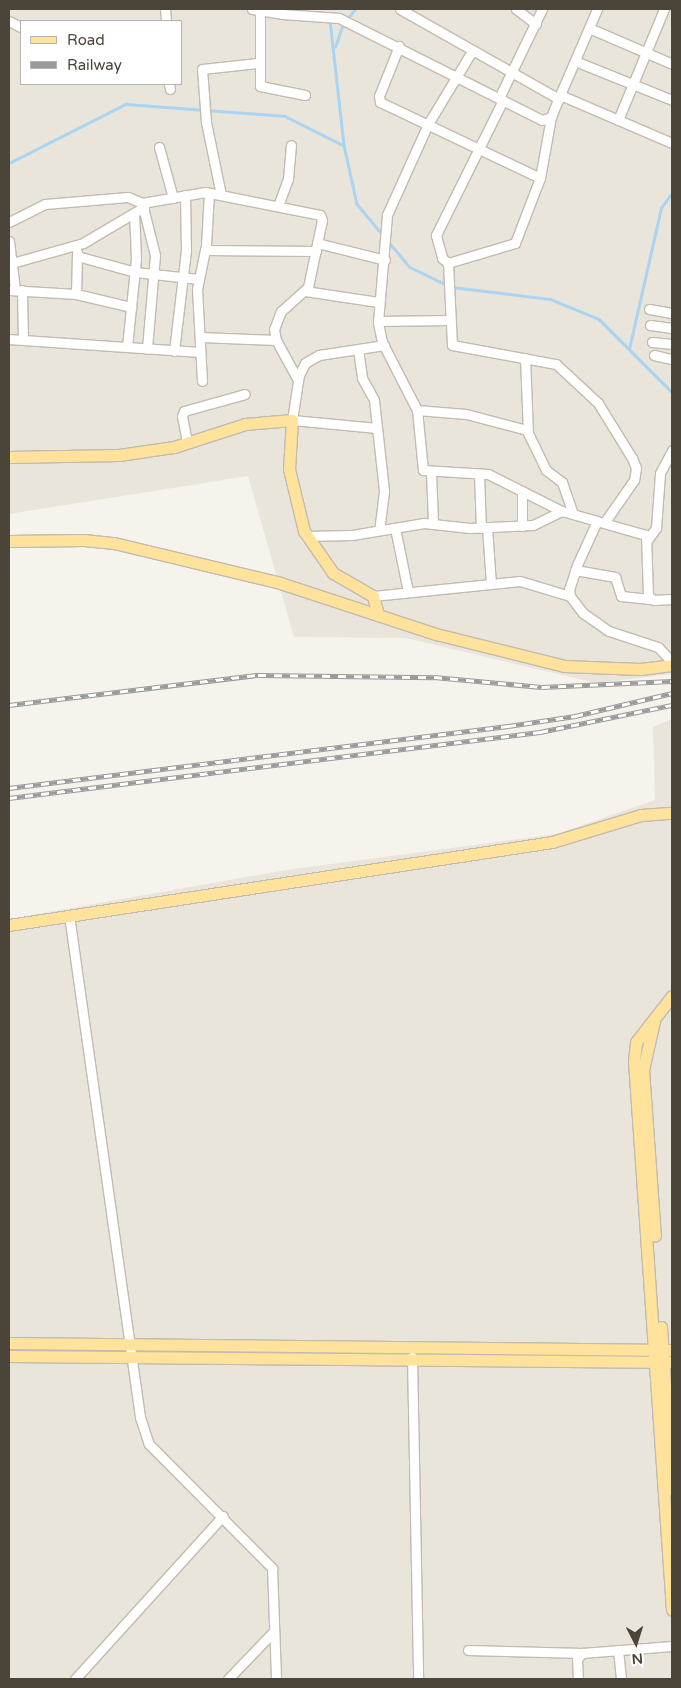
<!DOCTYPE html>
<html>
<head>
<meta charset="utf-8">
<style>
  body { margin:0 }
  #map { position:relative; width:681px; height:1688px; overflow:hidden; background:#f6f3ec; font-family:"Varela Round",sans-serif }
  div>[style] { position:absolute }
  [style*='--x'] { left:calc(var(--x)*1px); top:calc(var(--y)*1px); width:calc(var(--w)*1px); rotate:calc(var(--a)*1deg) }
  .residential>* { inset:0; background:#eae5da }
  .stream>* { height:2.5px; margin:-1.25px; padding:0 1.25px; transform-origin:1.25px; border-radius:1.25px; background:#a9d4f2 }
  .roads { filter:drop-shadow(1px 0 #c2bbae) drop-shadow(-1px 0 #c2bbae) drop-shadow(0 1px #c2bbae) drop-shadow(0 -1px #c2bbae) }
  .minor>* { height:9px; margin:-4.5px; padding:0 4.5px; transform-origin:4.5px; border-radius:4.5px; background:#fff }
  .major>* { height:11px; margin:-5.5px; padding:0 5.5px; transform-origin:5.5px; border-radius:5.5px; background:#ffe39c }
  .rail>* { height:4.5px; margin-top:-2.25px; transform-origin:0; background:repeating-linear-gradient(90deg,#fff 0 8px,#9a9a9a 0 16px); box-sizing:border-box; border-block:1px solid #9a9a9a }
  span { translate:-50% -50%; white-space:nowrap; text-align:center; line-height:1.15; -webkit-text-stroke:4.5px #fff; paint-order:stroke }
  .frame { position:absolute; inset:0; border:10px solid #4b4439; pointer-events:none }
  .legend { position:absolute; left:20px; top:20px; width:162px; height:65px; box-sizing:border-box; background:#fff; border:1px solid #b7b4b0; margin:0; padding:6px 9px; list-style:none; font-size:15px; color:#4b4439 }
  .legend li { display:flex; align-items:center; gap:10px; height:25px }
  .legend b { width:25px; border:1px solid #b7b4b0 }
  .north { position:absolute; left:611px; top:1618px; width:50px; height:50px; -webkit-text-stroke:4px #fff; paint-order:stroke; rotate:175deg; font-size:14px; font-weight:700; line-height:20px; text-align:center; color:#4b4439 }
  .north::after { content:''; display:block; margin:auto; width:18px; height:22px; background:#4b4439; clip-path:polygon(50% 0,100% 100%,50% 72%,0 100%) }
</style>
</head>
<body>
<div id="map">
  <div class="residential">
    <div style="clip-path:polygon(evenodd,9px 9px,672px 9px,672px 674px,596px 683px,406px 638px,294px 637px,248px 476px,9px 514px,9px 9px,21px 21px,181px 21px,181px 84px,21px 84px,21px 21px)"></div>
    <div style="clip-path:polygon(672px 719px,672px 1679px,9px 1679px,9px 919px,286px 870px,556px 834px,655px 800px,653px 727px)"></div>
  </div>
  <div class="stream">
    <div style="--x:330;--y:20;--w:126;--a:83.6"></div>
    <div style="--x:344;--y:145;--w:60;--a:77.6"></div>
    <div style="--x:357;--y:204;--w:40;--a:50"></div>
    <div style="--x:335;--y:47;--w:24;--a:-71"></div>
    <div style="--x:343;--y:24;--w:19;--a:-51"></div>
    <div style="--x:9;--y:163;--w:131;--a:-26.8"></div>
    <div style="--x:126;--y:104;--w:159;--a:4.3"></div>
    <div style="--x:285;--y:116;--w:65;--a:26.6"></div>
    <div style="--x:388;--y:241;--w:34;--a:50"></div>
    <div style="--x:410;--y:267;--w:41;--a:25.9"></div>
    <div style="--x:452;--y:287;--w:99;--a:7"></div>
    <div style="--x:550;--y:299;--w:53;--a:22.2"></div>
    <div style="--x:599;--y:319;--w:103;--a:45"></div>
    <div style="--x:629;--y:349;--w:145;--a:-77.2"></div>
    <div style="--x:661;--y:208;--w:19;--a:-54"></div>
  </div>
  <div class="roads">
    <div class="minor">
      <div style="--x:165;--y:9;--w:12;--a:85"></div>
      <div style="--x:252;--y:9;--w:30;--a:9"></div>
      <div style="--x:282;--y:14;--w:57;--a:4"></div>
      <div style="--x:339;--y:18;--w:227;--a:26.7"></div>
      <div style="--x:542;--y:120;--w:9;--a:-18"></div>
      <div style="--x:551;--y:117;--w:24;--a:-68"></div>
      <div style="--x:560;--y:95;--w:122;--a:23.2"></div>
      <div style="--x:400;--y:9;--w:183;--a:29.5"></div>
      <div style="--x:516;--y:9;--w:25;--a:37"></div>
      <div style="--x:260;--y:12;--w:74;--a:90"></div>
      <div style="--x:260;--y:86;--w:46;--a:11.3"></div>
      <div style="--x:9;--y:21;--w:13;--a:27"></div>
      <div style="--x:589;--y:28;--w:90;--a:23.4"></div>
      <div style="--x:399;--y:46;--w:54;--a:111.8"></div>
      <div style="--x:379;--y:96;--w:6;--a:81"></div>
      <div style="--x:380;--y:102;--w:177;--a:25.4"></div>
      <div style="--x:472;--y:51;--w:85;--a:121.1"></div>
      <div style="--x:428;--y:124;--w:100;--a:114.3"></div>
      <div style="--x:387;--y:215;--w:108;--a:94.8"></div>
      <div style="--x:378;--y:323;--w:19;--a:78"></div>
      <div style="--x:382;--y:342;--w:76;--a:62.8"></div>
      <div style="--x:417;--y:410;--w:60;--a:84.3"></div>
      <div style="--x:423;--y:470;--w:65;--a:3.5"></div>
      <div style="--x:488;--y:474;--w:83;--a:26.6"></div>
      <div style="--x:562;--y:511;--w:36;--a:16"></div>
      <div style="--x:597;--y:521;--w:48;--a:114.4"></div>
      <div style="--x:577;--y:565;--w:25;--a:108"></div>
      <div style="--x:569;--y:589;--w:7;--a:82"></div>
      <div style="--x:570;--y:596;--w:21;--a:53"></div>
      <div style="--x:583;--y:613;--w:32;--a:35"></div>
      <div style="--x:609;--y:631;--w:52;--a:18.1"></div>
      <div style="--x:658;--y:647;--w:21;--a:47"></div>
      <div style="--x:575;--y:61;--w:105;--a:21.9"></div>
      <div style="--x:169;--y:84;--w:5;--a:79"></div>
      <div style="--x:560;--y:95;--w:94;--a:-66.7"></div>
      <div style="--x:499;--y:98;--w:99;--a:-64.2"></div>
      <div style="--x:503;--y:100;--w:151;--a:116.4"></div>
      <div style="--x:436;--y:235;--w:24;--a:75"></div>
      <div style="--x:442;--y:258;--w:8;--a:40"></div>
      <div style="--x:448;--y:263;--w:70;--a:-16.6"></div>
      <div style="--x:515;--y:243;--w:70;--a:-69"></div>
      <div style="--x:540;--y:178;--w:62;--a:-79.8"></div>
      <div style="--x:618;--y:120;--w:120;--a:-67.5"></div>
      <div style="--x:159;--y:147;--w:53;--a:74.6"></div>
      <div style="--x:221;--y:195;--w:75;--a:-101.6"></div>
      <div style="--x:206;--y:122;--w:53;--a:-94.3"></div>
      <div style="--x:202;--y:69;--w:56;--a:-6.1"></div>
      <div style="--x:142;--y:203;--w:64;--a:-9.9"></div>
      <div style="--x:205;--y:192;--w:117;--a:11.3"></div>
      <div style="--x:320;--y:215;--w:5;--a:68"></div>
      <div style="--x:322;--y:220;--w:68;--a:101.8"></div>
      <div style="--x:308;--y:287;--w:36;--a:138"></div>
      <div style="--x:281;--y:311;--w:19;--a:111"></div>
      <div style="--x:274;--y:329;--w:11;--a:80"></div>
      <div style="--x:276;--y:340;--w:46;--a:61.2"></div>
      <div style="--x:278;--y:206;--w:29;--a:-70"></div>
      <div style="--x:288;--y:179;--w:34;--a:-85"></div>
      <div style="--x:9;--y:222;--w:40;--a:-26.6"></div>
      <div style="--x:45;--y:204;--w:83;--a:-4.8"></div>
      <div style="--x:128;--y:197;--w:15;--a:23"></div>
      <div style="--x:142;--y:203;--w:54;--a:76"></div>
      <div style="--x:155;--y:255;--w:94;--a:94.9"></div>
      <div style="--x:9;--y:241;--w:48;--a:82.9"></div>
      <div style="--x:317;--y:243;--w:70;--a:14"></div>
      <div style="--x:205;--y:250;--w:111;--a:0.5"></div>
      <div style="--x:77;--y:256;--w:60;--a:15.4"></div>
      <div style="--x:135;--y:272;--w:64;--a:6.2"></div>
      <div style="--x:12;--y:263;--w:74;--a:-15.7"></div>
      <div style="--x:83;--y:243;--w:71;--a:-30.5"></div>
      <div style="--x:448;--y:263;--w:82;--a:87.2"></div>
      <div style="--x:452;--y:345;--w:106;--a:10.4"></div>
      <div style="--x:556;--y:364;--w:57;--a:42.9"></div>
      <div style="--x:598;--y:403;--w:65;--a:58.3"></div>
      <div style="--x:632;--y:458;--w:11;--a:68"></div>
      <div style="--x:636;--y:468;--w:12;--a:99"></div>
      <div style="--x:634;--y:480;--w:52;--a:124.9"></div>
      <div style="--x:9;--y:290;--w:67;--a:3.4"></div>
      <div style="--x:76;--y:294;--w:57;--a:13.3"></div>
      <div style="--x:22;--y:290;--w:50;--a:88.9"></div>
      <div style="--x:305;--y:291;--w:74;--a:8.6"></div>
      <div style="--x:76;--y:294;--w:42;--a:-88.6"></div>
      <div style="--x:649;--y:309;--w:23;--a:10"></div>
      <div style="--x:378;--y:321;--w:72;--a:-0.8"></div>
      <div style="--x:650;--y:325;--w:22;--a:8"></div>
      <div style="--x:200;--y:337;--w:76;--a:2.3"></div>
      <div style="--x:9;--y:339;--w:191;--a:3.9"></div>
      <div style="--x:652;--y:342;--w:20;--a:6"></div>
      <div style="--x:127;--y:347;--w:89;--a:-84.2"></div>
      <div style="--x:136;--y:258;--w:45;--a:-92.5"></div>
      <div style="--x:358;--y:349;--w:29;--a:82"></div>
      <div style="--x:362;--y:378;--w:25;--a:61"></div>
      <div style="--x:374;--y:400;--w:92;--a:83.7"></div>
      <div style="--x:384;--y:491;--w:39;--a:97"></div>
      <div style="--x:174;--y:351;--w:101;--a:-83.2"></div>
      <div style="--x:186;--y:251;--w:56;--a:-91"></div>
      <div style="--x:654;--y:355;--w:18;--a:13"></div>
      <div style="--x:525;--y:358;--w:75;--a:87.7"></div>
      <div style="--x:528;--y:433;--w:41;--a:64.1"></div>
      <div style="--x:546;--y:470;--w:20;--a:37"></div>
      <div style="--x:562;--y:482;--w:34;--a:71"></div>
      <div style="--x:202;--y:381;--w:92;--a:-93.1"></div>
      <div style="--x:197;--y:289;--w:45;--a:-78.4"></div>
      <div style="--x:206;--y:245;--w:52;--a:-86.7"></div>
      <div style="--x:417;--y:410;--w:49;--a:4.7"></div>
      <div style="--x:466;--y:414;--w:63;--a:14.7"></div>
      <div style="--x:377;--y:428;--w:85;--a:-174.6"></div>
      <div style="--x:292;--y:420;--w:46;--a:-81.2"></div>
      <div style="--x:299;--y:375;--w:13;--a:-63"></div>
      <div style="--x:305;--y:363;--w:16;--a:-30"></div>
      <div style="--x:319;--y:355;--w:66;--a:-8.7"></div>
      <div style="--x:187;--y:442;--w:26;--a:-101"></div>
      <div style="--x:182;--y:416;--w:5;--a:-68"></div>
      <div style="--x:184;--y:411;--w:63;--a:-15.6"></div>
      <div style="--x:431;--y:471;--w:53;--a:87.8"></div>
      <div style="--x:479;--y:474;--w:54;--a:87.9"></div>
      <div style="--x:600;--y:522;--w:48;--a:15.8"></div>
      <div style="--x:646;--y:535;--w:61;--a:88.1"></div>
      <div style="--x:648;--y:596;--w:7;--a:34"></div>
      <div style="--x:654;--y:600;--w:18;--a:-3"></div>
      <div style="--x:522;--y:526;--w:35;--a:-90"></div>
      <div style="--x:487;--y:527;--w:57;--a:86"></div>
      <div style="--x:395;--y:528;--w:65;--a:78.5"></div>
      <div style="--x:307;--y:536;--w:45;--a:-1.3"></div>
      <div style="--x:352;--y:535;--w:73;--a:-9.5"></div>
      <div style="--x:424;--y:523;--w:46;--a:6.2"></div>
      <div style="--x:470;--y:528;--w:63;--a:-2.7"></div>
      <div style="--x:533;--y:525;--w:32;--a:-26"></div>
      <div style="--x:648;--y:539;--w:14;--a:-54"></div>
      <div style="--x:656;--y:528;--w:55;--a:-85.8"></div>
      <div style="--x:660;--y:473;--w:26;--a:-62"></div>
      <div style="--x:575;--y:570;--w:41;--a:9.9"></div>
      <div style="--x:615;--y:577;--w:20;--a:72"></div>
      <div style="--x:621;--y:596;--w:29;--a:6"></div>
      <div style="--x:373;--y:596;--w:148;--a:-5.8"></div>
      <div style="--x:520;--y:581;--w:52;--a:16.7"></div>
      <div style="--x:69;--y:915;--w:507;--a:81.95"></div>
      <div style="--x:140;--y:1417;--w:28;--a:72"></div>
      <div style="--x:149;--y:1444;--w:175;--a:45.2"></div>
      <div style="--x:272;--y:1568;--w:111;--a:87.9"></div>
      <div style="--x:412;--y:1357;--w:322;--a:88.9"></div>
      <div style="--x:468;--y:1650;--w:114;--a:1.5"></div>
      <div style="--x:618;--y:1650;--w:29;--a:84"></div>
      <div style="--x:75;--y:1679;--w:220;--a:-47.8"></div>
      <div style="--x:228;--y:1679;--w:66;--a:-46.2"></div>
      <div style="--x:578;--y:1679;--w:20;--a:-93"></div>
      <div style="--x:577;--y:1659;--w:8;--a:-50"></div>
      <div style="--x:582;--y:1653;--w:90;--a:-4.4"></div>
    </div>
    <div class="major">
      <div style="--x:9;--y:457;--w:110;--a:-1"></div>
      <div style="--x:119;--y:455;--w:56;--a:-8.3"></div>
      <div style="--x:174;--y:447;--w:75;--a:-17.9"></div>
      <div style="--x:245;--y:424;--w:47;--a:-4.9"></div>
      <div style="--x:292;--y:420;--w:49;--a:93.5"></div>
      <div style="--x:289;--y:469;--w:64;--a:76.4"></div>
      <div style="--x:304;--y:531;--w:51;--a:55.4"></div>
      <div style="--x:333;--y:573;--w:46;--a:29.9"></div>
      <div style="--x:373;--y:596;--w:20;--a:75"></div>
      <div style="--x:9;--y:541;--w:75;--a:-0.8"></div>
      <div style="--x:84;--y:540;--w:30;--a:6"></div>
      <div style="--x:114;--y:543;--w:171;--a:13.5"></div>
      <div style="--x:280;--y:583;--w:164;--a:18.1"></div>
      <div style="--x:436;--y:634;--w:132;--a:14"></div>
      <div style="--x:564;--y:666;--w:76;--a:2.3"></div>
      <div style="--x:640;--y:669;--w:32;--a:-7"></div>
      <div style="--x:9;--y:925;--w:549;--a:-8.69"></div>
      <div style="--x:552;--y:842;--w:93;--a:-16.9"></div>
      <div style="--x:641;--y:815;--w:31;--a:-4"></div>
      <div style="--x:672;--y:996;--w:58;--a:128"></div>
      <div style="--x:636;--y:1042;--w:19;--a:96"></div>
      <div style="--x:634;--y:1061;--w:550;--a:86.04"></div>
      <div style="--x:654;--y:1021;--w:50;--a:102.7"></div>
      <div style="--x:643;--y:1070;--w:166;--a:85.9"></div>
      <div style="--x:661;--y:1327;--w:163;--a:86.1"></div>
      <div style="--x:9;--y:1343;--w:663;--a:0.6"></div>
      <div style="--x:9;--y:1356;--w:663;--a:0.52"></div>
    </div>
  </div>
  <div class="rail">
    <div style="--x:9;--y:705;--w:251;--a:-6.9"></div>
    <div style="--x:258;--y:675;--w:176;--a:0.7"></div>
    <div style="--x:434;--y:677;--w:108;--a:5.3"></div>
    <div style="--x:542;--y:687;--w:130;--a:-2.6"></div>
    <div style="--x:9;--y:788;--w:503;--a:-7.08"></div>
    <div style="--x:508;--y:726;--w:68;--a:-8.5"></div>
    <div style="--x:575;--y:716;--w:100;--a:-13.3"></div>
    <div style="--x:9;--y:798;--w:535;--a:-7.09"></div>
    <div style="--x:540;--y:732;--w:135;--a:-11.6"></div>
  </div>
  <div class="frame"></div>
  <ul class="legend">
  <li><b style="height:6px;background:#ffe39c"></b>Road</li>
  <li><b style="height:6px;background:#9a9a9a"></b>Railway</li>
  </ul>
  <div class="north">N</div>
</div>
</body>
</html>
